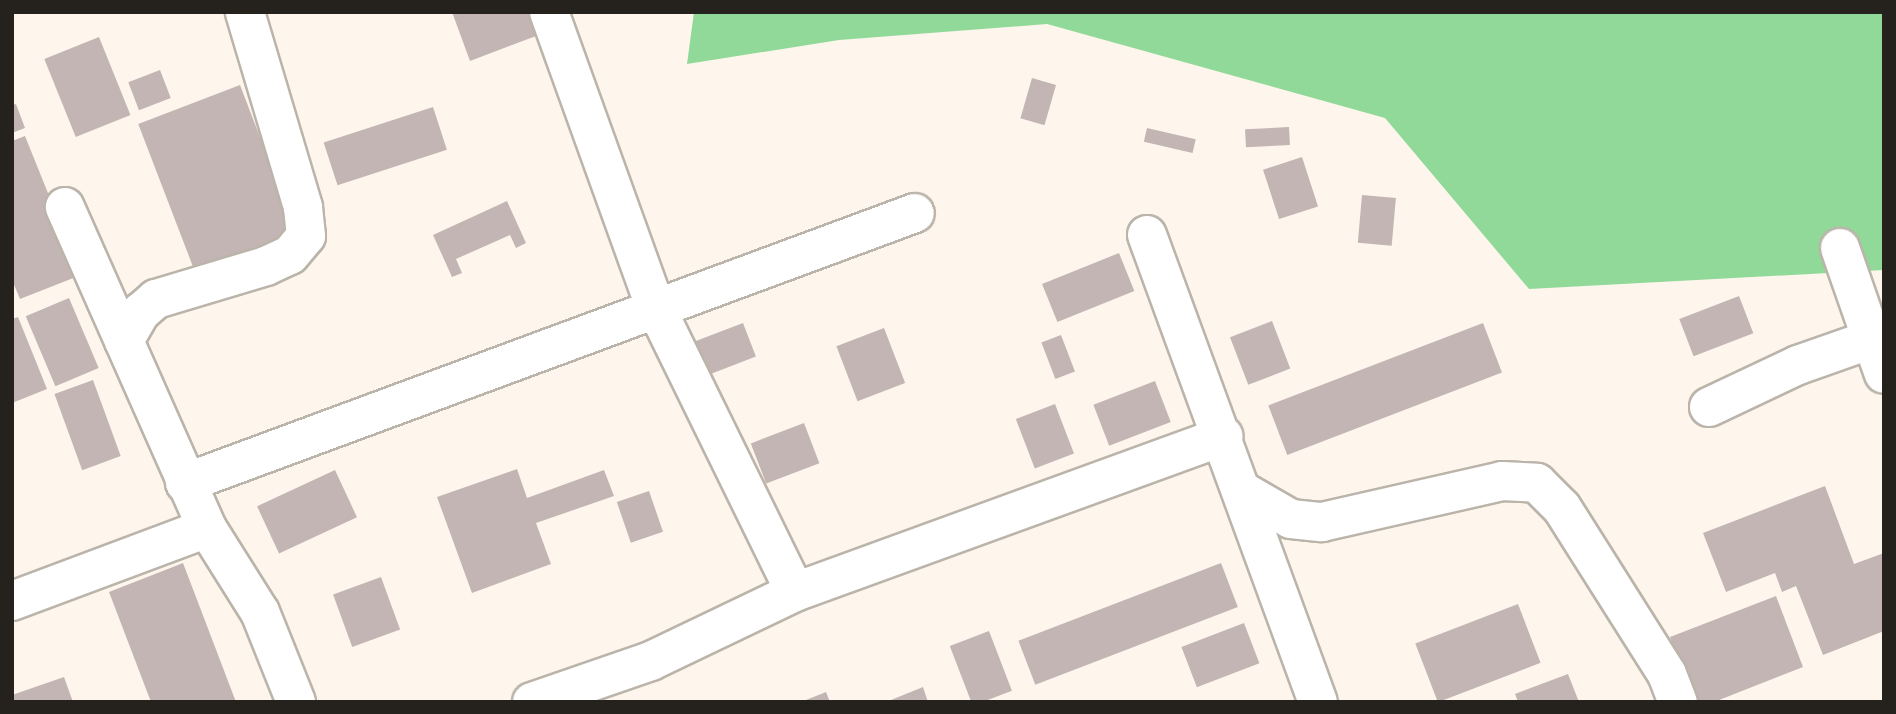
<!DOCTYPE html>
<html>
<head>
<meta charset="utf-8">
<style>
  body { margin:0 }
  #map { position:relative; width:1896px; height:714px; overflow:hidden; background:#fef6ec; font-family:"Alegreya Sans",sans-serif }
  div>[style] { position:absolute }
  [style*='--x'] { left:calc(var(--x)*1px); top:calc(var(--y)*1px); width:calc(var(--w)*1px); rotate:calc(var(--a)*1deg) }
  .green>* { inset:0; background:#90d999 }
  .building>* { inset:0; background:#c3b5b4; transform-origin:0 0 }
  .roads { filter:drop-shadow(2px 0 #bbb4aa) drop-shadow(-2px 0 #bbb4aa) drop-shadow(0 2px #bbb4aa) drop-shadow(0 -2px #bbb4aa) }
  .minor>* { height:38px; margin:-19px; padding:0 19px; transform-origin:19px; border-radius:19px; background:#fff }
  span { translate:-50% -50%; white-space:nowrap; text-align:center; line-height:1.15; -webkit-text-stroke:7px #fef6ec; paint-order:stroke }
  .frame { position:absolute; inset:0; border:14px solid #25221e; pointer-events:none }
</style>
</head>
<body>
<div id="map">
  <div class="green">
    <div style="clip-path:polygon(694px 12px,1884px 12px,1884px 270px,1529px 289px,1385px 118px,1047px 24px,839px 40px,687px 64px)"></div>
  </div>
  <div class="building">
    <div style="clip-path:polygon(452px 12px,527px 12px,536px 36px,470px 61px)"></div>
    <div style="left:99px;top:37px;width:84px;height:59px;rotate:68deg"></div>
    <div style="left:160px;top:70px;width:30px;height:34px;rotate:69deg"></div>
    <div style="left:1032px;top:78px;width:25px;height:42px;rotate:16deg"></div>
    <div style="left:240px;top:85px;width:164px;height:109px;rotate:69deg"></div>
    <div style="clip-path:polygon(16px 104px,25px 128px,12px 133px,12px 105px)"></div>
    <div style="left:433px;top:107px;width:45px;height:115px;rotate:72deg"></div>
    <div style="left:1289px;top:127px;width:18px;height:44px;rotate:87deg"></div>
    <div style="left:1147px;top:128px;width:50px;height:14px;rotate:13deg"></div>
    <div style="clip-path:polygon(25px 136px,81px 275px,20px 299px,12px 280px,12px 141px)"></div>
    <div style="left:1302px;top:157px;width:52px;height:41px;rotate:72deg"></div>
    <div style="left:1362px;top:195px;width:34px;height:48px;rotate:5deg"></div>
    <div style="clip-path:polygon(507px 201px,526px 243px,516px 248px,510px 235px,456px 259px,462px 273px,452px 277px,433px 235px)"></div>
    <div style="left:1119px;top:253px;width:41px;height:83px;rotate:68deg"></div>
    <div style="left:1739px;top:296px;width:40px;height:64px;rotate:69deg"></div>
    <div style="left:69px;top:298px;width:76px;height:47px;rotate:67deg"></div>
    <div style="clip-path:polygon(18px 317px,47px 389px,12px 403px,12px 319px)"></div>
    <div style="left:1272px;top:321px;width:51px;height:45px;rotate:69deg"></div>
    <div style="left:743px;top:323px;width:36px;height:61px;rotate:69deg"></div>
    <div style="left:1483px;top:323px;width:53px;height:230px;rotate:69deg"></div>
    <div style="left:884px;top:328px;width:59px;height:51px;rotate:69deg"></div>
    <div style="left:1061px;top:335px;width:39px;height:21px;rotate:69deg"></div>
    <div style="left:93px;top:380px;width:81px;height:41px;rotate:70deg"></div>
    <div style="left:1155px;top:381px;width:44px;height:66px;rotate:69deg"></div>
    <div style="left:1055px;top:404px;width:53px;height:42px;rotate:69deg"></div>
    <div style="left:804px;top:423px;width:43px;height:57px;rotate:69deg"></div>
    <div style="clip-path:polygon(517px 469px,527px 498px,604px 470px,614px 496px,536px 523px,551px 564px,472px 593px,437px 497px)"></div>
    <div style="left:335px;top:470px;width:52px;height:86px;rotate:65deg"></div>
    <div style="clip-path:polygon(1825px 486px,1854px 564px,1884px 553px,1884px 631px,1823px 655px,1796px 586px,1782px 592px,1775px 573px,1726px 592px,1703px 533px)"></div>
    <div style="left:649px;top:491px;width:43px;height:34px;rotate:71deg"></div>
    <div style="clip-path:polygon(183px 563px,236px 702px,151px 702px,109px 592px)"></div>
    <div style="left:1221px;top:563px;width:47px;height:217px;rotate:69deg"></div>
    <div style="left:381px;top:577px;width:56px;height:51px;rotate:70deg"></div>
    <div style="clip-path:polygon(1776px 596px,1803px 667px,1714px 702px,1694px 702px,1670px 637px)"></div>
    <div style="left:1518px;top:604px;width:63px;height:110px;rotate:69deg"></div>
    <div style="left:1244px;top:623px;width:43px;height:67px;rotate:69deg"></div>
    <div style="left:989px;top:631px;width:64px;height:42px;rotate:69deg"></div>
    <div style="clip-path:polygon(1568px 674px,1579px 702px,1518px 702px,1515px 694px)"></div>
    <div style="clip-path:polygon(64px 677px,73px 702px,12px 702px,12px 695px)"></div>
    <div style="clip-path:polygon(923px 687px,928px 702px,886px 702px)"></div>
    <div style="clip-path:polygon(826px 692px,830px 702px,801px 702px)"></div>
  </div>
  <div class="roads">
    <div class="minor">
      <div style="--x:549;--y:12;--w:313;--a:70.2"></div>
      <div style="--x:655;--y:306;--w:318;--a:63.9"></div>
      <div style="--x:1147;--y:235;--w:497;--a:69.9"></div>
      <div style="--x:1840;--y:248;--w:133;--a:70.8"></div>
      <div style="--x:124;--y:341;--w:34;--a:-60"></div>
      <div style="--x:141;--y:312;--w:20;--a:-41"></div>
      <div style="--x:156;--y:299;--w:115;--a:-16.7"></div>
      <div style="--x:266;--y:266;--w:26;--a:-25"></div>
      <div style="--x:290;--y:255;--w:25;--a:-50"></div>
      <div style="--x:306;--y:236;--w:29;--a:-96"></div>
      <div style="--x:303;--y:207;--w:203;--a:-106.6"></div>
      <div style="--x:1709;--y:407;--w:98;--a:-25.3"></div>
      <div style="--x:1798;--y:365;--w:78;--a:-19.4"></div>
      <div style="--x:185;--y:483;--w:778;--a:-20.3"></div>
      <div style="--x:1244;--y:492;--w:54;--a:29.9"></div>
      <div style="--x:1291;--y:519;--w:31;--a:6"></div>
      <div style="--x:1322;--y:522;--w:185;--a:-12.8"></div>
      <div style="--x:1502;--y:481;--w:35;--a:3"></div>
      <div style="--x:1537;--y:483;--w:35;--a:45"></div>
      <div style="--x:1562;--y:508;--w:196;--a:57.7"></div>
      <div style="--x:1667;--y:674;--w:30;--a:69"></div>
      <div style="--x:207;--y:528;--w:99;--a:57.8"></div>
      <div style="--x:260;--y:612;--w:97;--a:68.2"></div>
      <div style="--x:12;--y:601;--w:208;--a:-20.5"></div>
      <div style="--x:207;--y:528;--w:351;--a:-113.9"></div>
      <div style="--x:532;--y:702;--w:126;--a:-19"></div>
      <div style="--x:651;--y:661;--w:160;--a:-25.6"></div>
      <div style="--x:795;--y:592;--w:456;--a:-20"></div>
    </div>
  </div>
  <div class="frame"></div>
</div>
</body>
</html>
